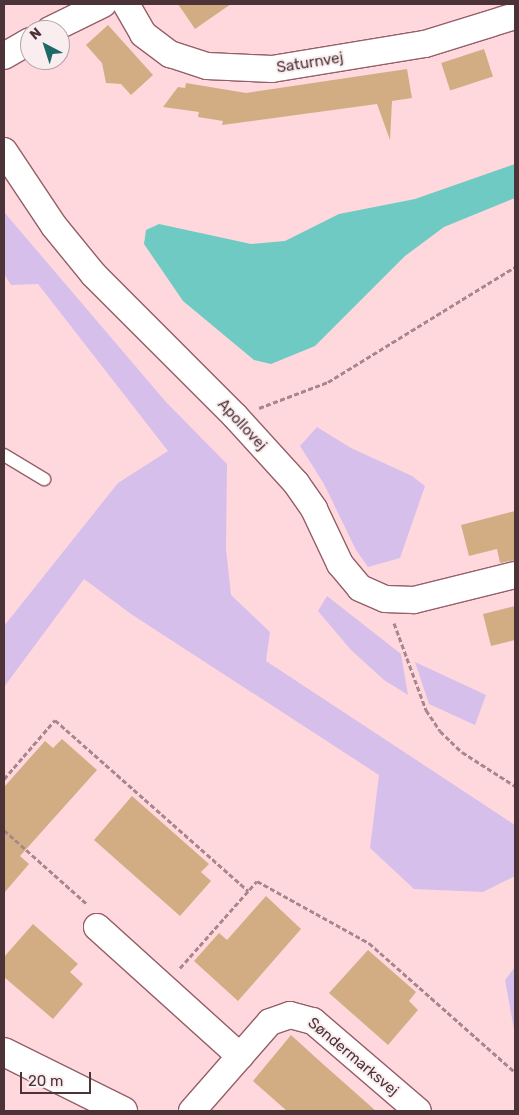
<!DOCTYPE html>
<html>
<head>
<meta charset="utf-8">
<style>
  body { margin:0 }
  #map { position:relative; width:519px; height:1115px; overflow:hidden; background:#fed8dd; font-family:Rubik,sans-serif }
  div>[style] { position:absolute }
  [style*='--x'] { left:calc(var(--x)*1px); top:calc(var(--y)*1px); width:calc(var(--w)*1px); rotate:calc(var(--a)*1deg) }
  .green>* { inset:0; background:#d7bfec }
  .water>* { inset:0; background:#6ecac3 }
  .building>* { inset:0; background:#d2ad83; transform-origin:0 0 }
  .path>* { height:3px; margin-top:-1.5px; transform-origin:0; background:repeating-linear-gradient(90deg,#a7878c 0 5px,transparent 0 7.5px) }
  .roads { filter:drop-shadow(1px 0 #955f68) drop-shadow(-1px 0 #955f68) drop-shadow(0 1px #955f68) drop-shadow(0 -1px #955f68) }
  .service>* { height:12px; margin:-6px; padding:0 6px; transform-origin:6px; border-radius:6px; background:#fff }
  .minor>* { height:26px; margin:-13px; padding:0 13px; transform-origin:13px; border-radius:13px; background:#fff }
  .tertiary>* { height:28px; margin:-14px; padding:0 14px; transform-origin:14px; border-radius:14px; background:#fff }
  span { translate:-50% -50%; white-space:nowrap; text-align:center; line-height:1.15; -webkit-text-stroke:4px #faedef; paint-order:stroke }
  .street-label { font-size:15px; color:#4c3337 }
  .frame { position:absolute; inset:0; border:5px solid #4c3337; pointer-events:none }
  .north { position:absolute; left:20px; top:20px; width:50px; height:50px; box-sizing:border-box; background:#faedef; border:1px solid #b4a3a5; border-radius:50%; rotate:320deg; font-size:14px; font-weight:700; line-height:20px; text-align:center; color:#4c3337 }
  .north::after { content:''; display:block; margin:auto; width:18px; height:22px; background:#1e6965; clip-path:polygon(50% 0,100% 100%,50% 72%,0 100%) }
  .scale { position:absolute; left:20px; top:1072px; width:71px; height:22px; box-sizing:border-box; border:2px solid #4c3337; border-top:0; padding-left:6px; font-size:15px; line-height:18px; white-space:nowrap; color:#4c3337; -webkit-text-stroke:4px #faedef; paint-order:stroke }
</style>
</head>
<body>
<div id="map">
  <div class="green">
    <div style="clip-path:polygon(4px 212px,166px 402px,227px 464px,226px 549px,231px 595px,270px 632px,266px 661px,515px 825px,515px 876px,483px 892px,414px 889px,370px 848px,379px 775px,131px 614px,84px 579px,4px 687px,4px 626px,118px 483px,168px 451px,38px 284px,11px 285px,4px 274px)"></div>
    <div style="clip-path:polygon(317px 427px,351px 448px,412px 476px,425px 486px,400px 558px,368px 567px,356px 550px,324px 484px,300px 446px)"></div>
    <div style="clip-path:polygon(327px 596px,401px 654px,408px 695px,384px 680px,351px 650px,318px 611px)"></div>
    <div style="clip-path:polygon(415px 662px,486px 695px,475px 725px,429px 704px)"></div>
    <div style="clip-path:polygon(515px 967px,515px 1035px,505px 980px)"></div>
  </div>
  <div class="water">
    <div style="clip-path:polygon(515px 164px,515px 198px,444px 227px,405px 256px,315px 346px,271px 364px,254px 360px,183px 301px,144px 244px,146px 230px,159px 224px,251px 244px,285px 241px,339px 214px,415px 199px)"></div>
  </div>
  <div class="building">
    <div style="clip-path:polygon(178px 4px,231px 4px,195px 29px)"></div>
    <div style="clip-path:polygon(108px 25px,153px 75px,131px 95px,121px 84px,106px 83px,102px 63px,86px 45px)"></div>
    <div style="left:484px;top:49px;width:29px;height:45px;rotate:72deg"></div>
    <div style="clip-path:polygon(407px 69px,412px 98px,392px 101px,390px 140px,377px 104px,222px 125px,223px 121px,198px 117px,199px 112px,163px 107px,178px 87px,185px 88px,186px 83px,246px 93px)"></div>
    <div style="clip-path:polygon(515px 511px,515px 560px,500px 563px,497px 549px,469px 556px,461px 525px)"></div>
    <div style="clip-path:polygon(515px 606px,515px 640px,491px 646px,483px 614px)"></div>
    <div style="clip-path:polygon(62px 739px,97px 770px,20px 856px,29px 864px,4px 893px,4px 787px,45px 741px,53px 748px)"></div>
    <div style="clip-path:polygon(132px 796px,209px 864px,201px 872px,211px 881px,180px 916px,94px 840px)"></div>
    <div style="clip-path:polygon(266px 896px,301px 929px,238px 1001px,194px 961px,219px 933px,227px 940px)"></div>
    <div style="clip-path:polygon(33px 924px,78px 964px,70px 972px,83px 984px,53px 1019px,4px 977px,4px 957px)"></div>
    <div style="clip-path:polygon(368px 950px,416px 992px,409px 1001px,418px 1010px,388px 1045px,329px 993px)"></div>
    <div style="clip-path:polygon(291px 1035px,324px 1065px,376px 1111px,287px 1111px,253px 1081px)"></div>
  </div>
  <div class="path">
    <div style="--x:259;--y:408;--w:74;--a:-20.6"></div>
    <div style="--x:328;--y:382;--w:220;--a:-31.6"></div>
    <div style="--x:394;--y:623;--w:93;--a:69.8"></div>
    <div style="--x:426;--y:710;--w:25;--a:56"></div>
    <div style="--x:440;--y:731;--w:30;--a:44"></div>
    <div style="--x:462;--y:752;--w:63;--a:32.7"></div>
    <div style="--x:4;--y:779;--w:78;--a:-49.2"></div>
    <div style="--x:55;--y:720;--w:258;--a:41.5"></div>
    <div style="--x:4;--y:830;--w:111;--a:41.7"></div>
    <div style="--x:180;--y:968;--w:116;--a:-48.5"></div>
    <div style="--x:257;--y:881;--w:128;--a:29"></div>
    <div style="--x:369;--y:943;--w:195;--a:41.5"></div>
  </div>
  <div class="roads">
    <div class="service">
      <div style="--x:4;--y:455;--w:47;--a:31"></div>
    </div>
    <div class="minor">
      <div style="--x:126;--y:4;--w:34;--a:60"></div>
      <div style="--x:143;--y:34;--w:34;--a:37"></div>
      <div style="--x:170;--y:54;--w:39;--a:18"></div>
      <div style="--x:207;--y:66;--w:65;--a:2.6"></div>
      <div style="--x:272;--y:69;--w:155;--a:-9.3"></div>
      <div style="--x:425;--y:44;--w:94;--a:-17.3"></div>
      <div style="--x:50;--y:30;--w:59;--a:-26.1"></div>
      <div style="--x:4;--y:56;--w:30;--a:-30"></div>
      <div style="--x:4;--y:151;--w:90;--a:56.3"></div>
      <div style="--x:54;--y:226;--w:63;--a:50.8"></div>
      <div style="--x:94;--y:275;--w:199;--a:45"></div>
      <div style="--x:235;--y:416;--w:91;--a:47.7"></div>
      <div style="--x:296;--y:483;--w:32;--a:55"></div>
      <div style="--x:314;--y:509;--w:61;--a:64.7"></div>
      <div style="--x:340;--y:564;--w:31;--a:50"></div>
      <div style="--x:360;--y:588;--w:27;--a:24"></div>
      <div style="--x:385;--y:599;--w:29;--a:2"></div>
      <div style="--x:414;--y:600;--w:104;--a:-13.9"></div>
      <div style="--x:97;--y:927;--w:193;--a:42.1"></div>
      <div style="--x:192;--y:1111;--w:118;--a:-48.8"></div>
      <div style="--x:270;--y:1022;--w:21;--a:-19"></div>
      <div style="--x:290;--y:1015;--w:24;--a:15"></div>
      <div style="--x:313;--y:1021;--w:138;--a:40.6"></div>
    </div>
    <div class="tertiary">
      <div style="--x:4;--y:1052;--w:133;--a:26.4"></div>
    </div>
  </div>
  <div class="street-label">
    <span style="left:310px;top:63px;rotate:-9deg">Saturnvej</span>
    <span style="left:242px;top:425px;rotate:47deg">Apollovej</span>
    <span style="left:353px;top:1057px;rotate:40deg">Søndermarksvej</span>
  </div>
  <div class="frame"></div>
  <div class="north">N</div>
  <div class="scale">20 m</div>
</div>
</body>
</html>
